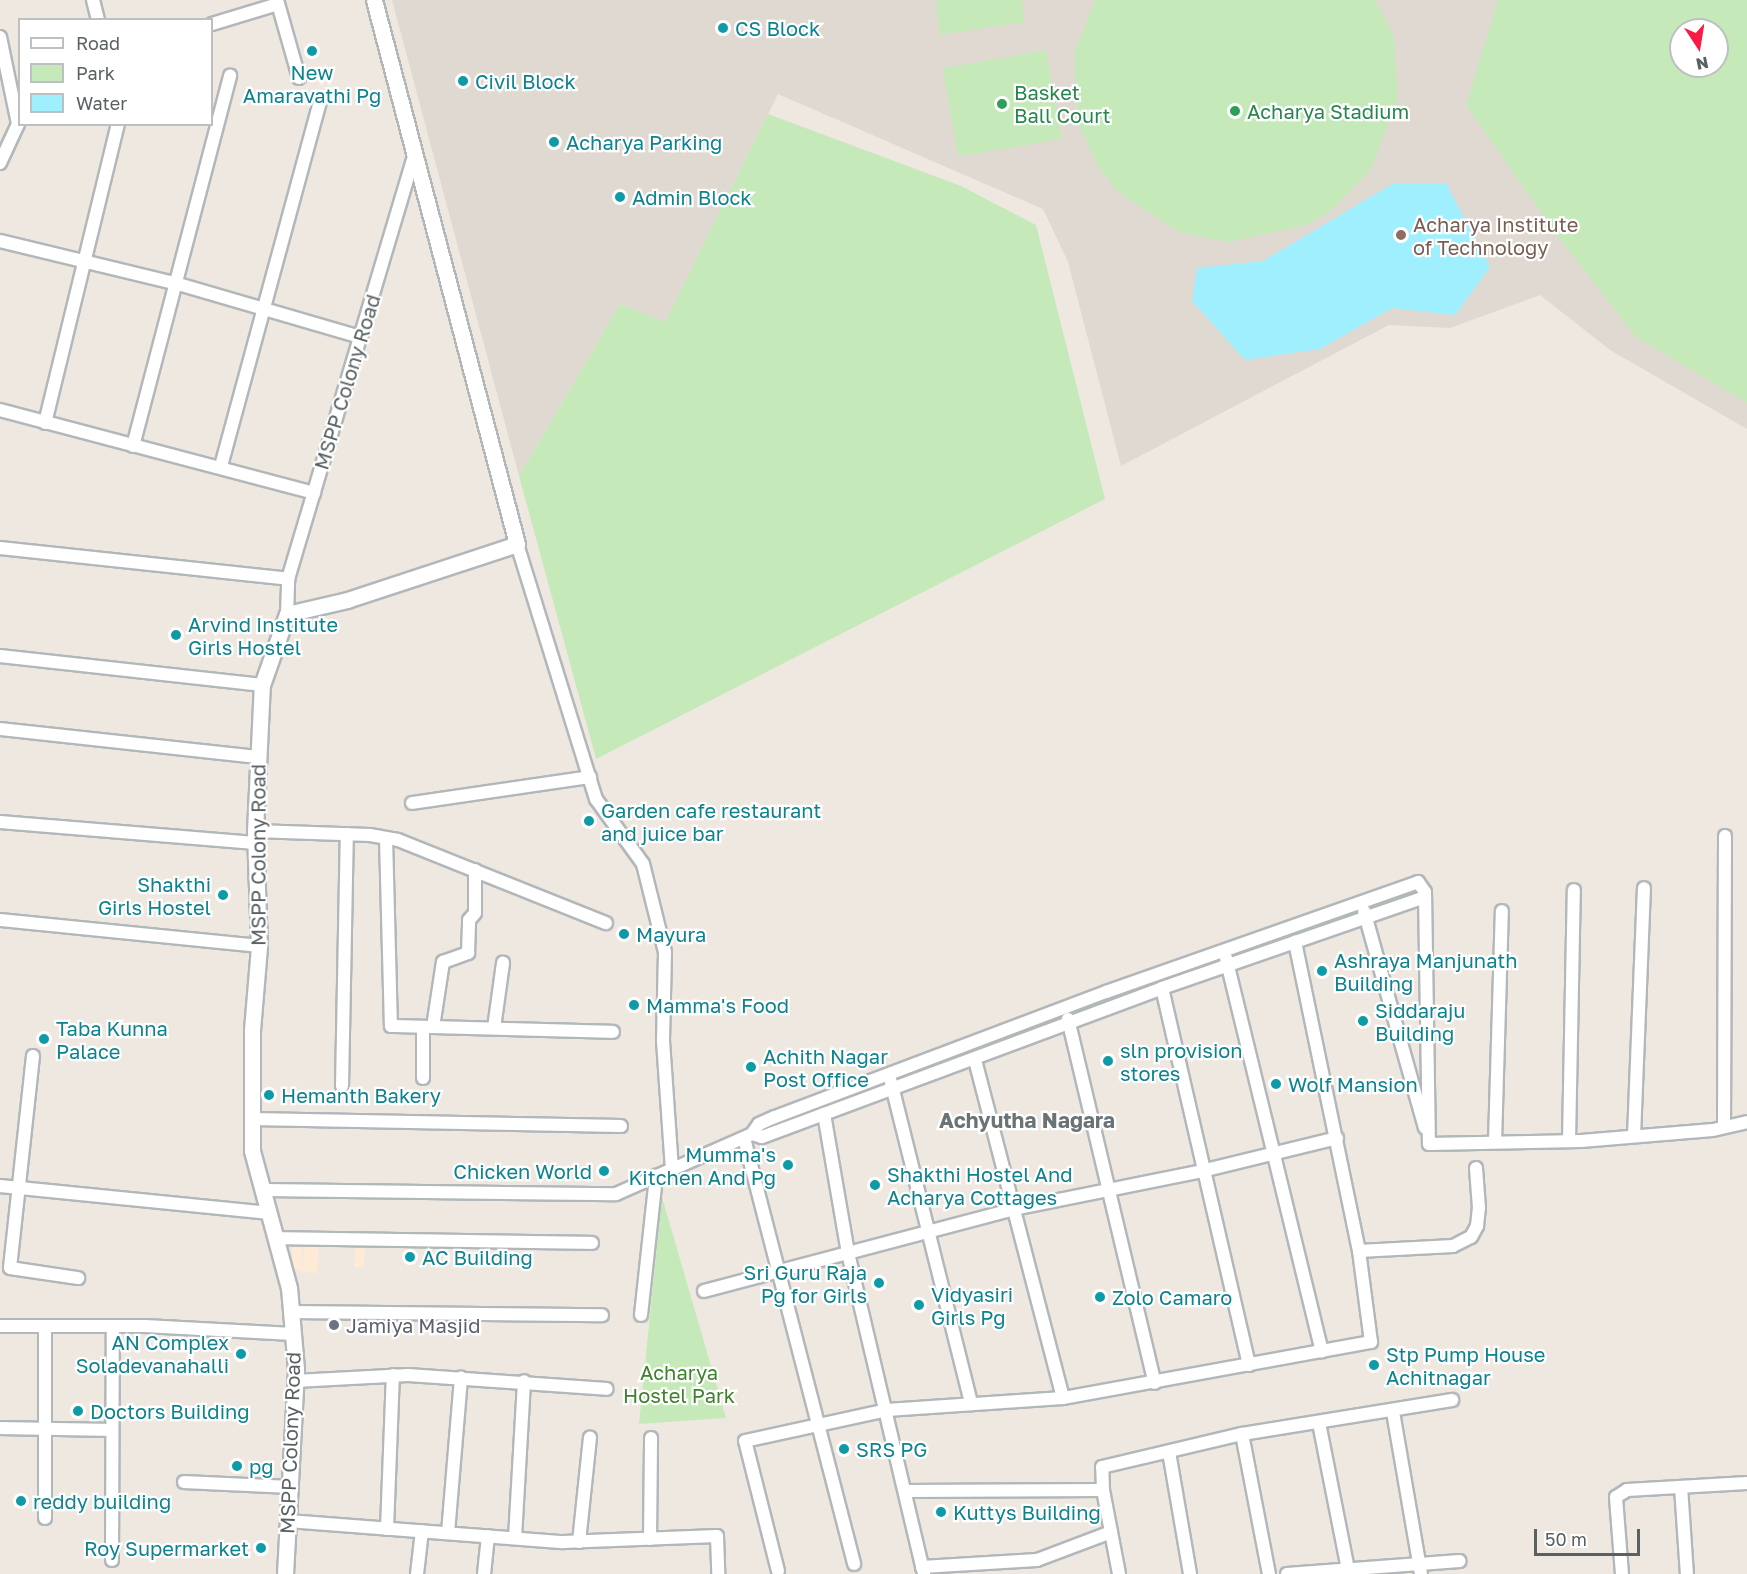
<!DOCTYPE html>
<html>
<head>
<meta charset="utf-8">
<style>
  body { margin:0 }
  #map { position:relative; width:1747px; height:1574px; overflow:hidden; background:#eee8e1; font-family:"Golos Text",sans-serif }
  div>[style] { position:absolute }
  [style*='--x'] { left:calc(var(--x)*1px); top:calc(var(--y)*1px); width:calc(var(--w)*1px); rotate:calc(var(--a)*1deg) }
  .commercial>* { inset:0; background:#ffead5; transform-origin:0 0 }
  .education>* { inset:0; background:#e0d9d1 }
  .green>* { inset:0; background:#c6e9ba; transform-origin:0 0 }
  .water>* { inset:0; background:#a0efff }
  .roads { filter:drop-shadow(2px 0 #b2b7ba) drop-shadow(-2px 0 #b2b7ba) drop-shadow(0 2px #b2b7ba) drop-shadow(0 -2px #b2b7ba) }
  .minor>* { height:12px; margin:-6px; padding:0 6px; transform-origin:6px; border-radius:6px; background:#fff }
  .tertiary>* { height:15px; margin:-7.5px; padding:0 7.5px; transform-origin:7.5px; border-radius:7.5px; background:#fff }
  .dots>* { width:16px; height:16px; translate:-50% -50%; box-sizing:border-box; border:3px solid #fff; border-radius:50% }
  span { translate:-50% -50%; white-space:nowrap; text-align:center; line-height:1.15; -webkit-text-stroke:4.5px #fff; paint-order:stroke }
  .culture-label { font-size:20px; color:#0d838f }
  .left { translate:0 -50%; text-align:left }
  .right { translate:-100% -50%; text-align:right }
  .leisure-label { font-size:20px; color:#27864d }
  .education-label { font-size:20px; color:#785e54 }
  .street-label { font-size:20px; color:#596163 }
  .worship-label { font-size:20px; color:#5b616d }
  .park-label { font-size:20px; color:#3e822b }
  .neighbourhood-label { font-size:21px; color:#6a7376; font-weight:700 }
  .legend { position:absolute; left:18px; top:18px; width:195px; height:108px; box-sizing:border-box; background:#fff; border:2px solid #bdc0c1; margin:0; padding:8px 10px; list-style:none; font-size:18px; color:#596163 }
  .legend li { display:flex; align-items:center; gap:12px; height:30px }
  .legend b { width:30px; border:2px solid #bdc0c1 }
  .north { position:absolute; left:1669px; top:18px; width:60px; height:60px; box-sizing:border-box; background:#fff; border:2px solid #bdc0c1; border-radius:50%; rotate:168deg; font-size:16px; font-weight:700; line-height:24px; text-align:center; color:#596163 }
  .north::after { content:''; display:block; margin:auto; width:21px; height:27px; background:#fa1a45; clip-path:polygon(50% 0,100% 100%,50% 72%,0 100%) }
  .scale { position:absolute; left:1534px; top:1529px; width:106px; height:27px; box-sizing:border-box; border:3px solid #596163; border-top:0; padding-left:8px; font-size:18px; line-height:21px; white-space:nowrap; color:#596163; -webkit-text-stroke:4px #fff; paint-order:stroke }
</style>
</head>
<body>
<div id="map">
  <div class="commercial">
    <div style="left:292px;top:1245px;width:10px;height:25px"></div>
    <div style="clip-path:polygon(355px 1245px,366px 1246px,363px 1267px,354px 1267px)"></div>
    <div style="left:304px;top:1246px;width:15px;height:26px;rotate:4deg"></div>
  </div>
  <div class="education">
    <div style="clip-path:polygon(evenodd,392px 0,1747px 0,1747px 429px,1610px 350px,1540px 295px,1450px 328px,1389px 325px,1121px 466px,1068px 262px,1043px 209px,778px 94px,665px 323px,620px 304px,519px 476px,392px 0,1681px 30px,1717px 30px,1717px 66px,1681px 66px,1681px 30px)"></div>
  </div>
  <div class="green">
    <div style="clip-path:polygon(936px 0,1022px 0,1025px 22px,940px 35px)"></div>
    <div style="clip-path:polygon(1095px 0,1375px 0,1394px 37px,1398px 98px,1371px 169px,1332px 210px,1306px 225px,1228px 242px,1179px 232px,1118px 192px,1099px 168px,1078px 123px,1074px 54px)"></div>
    <div style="clip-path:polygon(evenodd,1498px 0,1747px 0,1747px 403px,1636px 337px,1557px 235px,1466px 105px,1498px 0,1681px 30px,1717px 30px,1717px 66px,1681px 66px,1681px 30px)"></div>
    <div style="left:1046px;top:50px;width:90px;height:105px;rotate:80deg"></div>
    <div style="clip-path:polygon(768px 114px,961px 186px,1036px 225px,1105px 499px,596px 759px,519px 476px,620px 304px,665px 322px)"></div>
    <div style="clip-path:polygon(662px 1197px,726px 1418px,639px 1424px)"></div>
  </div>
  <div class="water">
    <div style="clip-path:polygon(1446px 183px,1490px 267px,1455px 315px,1392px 308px,1320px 349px,1245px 360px,1192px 301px,1197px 268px,1263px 261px,1392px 184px)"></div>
  </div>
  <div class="roads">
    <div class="minor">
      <div style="--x:93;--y:0;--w:21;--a:76"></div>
      <div style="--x:277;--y:0;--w:81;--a:74.2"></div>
      <div style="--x:212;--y:24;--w:69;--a:-16.9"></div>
      <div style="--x:0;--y:37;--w:89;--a:78.3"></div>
      <div style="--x:18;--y:124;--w:43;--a:114.8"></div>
      <div style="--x:0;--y:241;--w:183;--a:13.6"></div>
      <div style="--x:178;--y:284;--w:191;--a:16.2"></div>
      <div style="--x:0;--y:410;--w:325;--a:14.8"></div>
      <div style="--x:45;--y:423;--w:308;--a:-76.3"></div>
      <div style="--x:133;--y:446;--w:383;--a:-75.3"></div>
      <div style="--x:221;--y:466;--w:377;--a:-74.8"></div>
      <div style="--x:517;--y:544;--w:267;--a:72.8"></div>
      <div style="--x:596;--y:799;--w:80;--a:54.1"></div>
      <div style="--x:643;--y:864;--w:91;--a:76"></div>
      <div style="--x:665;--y:952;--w:89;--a:91.3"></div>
      <div style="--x:663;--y:1041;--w:130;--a:86"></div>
      <div style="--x:0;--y:548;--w:290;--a:6.1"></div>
      <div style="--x:287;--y:614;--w:35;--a:-88"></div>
      <div style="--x:288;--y:579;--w:444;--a:-73.4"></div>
      <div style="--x:0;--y:656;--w:264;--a:6.3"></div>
      <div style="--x:0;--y:729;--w:260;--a:6.2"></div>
      <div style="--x:412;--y:803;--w:180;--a:-8.3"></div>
      <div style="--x:0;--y:822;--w:256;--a:4.7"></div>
      <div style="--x:255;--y:831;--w:115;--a:2"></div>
      <div style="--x:370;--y:835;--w:28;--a:10"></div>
      <div style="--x:398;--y:840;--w:224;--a:21.8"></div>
      <div style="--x:386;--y:838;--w:188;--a:88.5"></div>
      <div style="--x:391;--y:1026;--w:222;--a:1.5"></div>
      <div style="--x:1364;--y:911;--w:225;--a:74.3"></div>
      <div style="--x:0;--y:920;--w:260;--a:5.7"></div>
      <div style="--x:1226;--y:958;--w:405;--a:76.3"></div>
      <div style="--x:1162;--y:988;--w:387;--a:77"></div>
      <div style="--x:1068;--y:1019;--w:374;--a:76.6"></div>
      <div style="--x:433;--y:1027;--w:66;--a:-81.3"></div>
      <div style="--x:443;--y:962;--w:27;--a:-20"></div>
      <div style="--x:468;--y:953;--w:33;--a:-88"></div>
      <div style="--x:469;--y:920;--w:9;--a:-49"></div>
      <div style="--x:475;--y:913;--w:43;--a:-90"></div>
      <div style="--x:494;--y:1028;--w:66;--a:-82.1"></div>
      <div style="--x:33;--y:1056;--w:213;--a:96.2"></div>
      <div style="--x:10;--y:1268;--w:69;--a:8.4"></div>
      <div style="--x:975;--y:1060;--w:349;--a:75.4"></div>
      <div style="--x:423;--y:1078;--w:51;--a:-90"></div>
      <div style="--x:891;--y:1082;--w:332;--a:76"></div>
      <div style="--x:342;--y:1086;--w:252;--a:-88.9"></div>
      <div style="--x:824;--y:1114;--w:141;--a:80.2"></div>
      <div style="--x:848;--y:1253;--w:323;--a:76.7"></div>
      <div style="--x:252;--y:1119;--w:369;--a:1.1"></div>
      <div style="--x:1724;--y:1127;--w:291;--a:-89.8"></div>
      <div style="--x:752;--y:1134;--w:10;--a:17"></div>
      <div style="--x:762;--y:1137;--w:427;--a:-20.4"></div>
      <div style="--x:1162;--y:988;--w:275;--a:-19.1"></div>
      <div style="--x:1634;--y:1136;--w:248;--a:-87.7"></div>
      <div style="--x:744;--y:1138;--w:440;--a:75.5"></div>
      <div style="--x:1569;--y:1141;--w:251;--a:-88.9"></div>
      <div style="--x:1495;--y:1142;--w:231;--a:-88.3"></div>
      <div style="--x:1429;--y:1144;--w:152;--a:-1.1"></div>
      <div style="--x:1581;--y:1141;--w:132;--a:-4.8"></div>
      <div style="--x:1713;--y:1130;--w:35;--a:-13"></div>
      <div style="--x:0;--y:1186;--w:271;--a:5.7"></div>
      <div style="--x:264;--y:1190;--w:352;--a:0.7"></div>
      <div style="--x:616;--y:1194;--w:149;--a:-23.8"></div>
      <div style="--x:752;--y:1134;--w:12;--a:-55"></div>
      <div style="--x:759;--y:1124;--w:17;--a:-24"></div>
      <div style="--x:775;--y:1117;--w:354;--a:-20.7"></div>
      <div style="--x:1106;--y:992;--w:331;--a:-19.4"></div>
      <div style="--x:1418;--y:882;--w:12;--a:55"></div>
      <div style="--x:1425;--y:892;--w:252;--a:89.1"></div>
      <div style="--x:275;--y:1238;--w:317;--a:0.9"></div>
      <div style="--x:1359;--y:1251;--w:94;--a:-3"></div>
      <div style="--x:1453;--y:1246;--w:20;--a:-27"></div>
      <div style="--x:1471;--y:1237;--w:13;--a:-61"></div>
      <div style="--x:1477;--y:1226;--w:18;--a:-84"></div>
      <div style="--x:1479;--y:1208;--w:40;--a:-94.3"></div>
      <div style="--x:704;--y:1291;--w:321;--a:-14.8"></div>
      <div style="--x:1014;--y:1209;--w:192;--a:-11.4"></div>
      <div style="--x:1202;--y:1171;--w:139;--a:-13.7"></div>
      <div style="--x:291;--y:1312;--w:311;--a:0.6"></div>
      <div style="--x:641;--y:1315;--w:140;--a:-83.8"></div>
      <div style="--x:0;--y:1326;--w:145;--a:0"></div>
      <div style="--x:145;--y:1326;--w:148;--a:3.1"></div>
      <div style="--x:295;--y:1381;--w:113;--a:-3"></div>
      <div style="--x:408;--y:1375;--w:199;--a:4"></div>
      <div style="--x:1393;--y:1412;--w:164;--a:80.2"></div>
      <div style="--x:1319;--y:1423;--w:154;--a:78.8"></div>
      <div style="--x:0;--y:1428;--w:110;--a:1"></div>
      <div style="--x:1242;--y:1434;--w:143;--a:79.1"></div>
      <div style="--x:1169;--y:1452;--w:124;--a:80.2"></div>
      <div style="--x:184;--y:1482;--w:106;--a:2.7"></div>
      <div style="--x:1681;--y:1487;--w:87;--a:86.1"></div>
      <div style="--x:1103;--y:1490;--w:86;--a:79.2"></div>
      <div style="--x:905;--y:1491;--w:198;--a:-0.3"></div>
      <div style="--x:1103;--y:1490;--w:23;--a:-92"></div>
      <div style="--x:1102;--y:1467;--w:144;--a:-13.3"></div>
      <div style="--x:1242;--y:1434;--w:213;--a:-9.2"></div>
      <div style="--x:45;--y:1518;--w:189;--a:-90"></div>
      <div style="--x:288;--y:1521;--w:276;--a:4.4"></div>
      <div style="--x:563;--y:1542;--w:154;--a:-2.2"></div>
      <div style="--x:717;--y:1536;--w:38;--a:88"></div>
      <div style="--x:387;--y:1529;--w:154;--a:-87.8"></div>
      <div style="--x:448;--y:1533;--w:156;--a:-85.2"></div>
      <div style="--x:515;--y:1538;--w:157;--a:-86.7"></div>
      <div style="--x:650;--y:1539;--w:101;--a:-89.4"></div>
      <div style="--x:579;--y:1542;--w:105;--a:-84"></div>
      <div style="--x:112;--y:1560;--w:233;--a:-89.8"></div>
      <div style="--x:778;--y:1571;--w:134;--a:-104.2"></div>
      <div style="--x:745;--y:1441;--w:145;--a:-12.3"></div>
      <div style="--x:887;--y:1410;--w:176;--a:-3.9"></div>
      <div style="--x:1063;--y:1398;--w:313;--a:-10.3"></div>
      <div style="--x:1371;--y:1342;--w:92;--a:-97.5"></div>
      <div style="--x:1359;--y:1251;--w:316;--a:-101.7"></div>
      <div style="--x:924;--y:1573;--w:6;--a:-108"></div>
      <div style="--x:922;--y:1567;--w:115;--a:-3.5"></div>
      <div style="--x:1037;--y:1560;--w:79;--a:-20.7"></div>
      <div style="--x:417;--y:1574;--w:43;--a:-83.4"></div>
      <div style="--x:484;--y:1574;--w:38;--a:-84"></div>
      <div style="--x:1287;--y:1574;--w:173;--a:-4.3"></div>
      <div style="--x:1622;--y:1574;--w:77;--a:-94.5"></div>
      <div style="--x:1616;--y:1497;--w:13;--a:-32"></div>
      <div style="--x:1627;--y:1490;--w:120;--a:-3.3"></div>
    </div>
    <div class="tertiary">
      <div style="--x:285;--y:1574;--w:205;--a:-86.9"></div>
      <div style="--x:296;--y:1369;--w:81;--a:-94.9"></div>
      <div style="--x:289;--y:1288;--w:142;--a:-105.1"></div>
      <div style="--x:252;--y:1151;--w:121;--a:-90"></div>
      <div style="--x:252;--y:1030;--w:84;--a:-85.2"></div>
      <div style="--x:259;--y:946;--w:115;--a:-92"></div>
      <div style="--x:255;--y:831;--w:146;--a:-87.3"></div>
      <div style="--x:262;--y:685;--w:75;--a:-70.6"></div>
      <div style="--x:287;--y:614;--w:62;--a:-13.1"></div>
      <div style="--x:347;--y:600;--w:179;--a:-18.2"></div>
      <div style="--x:517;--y:544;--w:562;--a:-104.73"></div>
    </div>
  </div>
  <div class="dots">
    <div style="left:723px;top:28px;background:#0f9aa8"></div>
    <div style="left:312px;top:51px;background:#0f9aa8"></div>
    <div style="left:463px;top:81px;background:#0f9aa8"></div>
    <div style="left:1002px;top:104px;background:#2e9e5b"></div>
    <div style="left:1235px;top:111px;background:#2e9e5b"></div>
    <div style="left:554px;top:142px;background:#0f9aa8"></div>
    <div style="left:620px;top:197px;background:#0f9aa8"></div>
    <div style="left:1401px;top:235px;background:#8d6e63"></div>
    <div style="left:176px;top:635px;background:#0f9aa8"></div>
    <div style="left:589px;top:821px;background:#0f9aa8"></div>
    <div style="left:223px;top:895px;background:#0f9aa8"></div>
    <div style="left:624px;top:934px;background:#0f9aa8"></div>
    <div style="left:1322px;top:971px;background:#0f9aa8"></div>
    <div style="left:634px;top:1005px;background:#0f9aa8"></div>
    <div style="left:1363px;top:1021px;background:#0f9aa8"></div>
    <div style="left:44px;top:1039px;background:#0f9aa8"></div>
    <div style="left:1108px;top:1061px;background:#0f9aa8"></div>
    <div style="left:751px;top:1067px;background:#0f9aa8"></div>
    <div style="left:1276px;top:1084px;background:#0f9aa8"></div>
    <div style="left:269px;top:1095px;background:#0f9aa8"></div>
    <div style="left:788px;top:1165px;background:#0f9aa8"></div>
    <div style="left:604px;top:1171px;background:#0f9aa8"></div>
    <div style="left:875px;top:1185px;background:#0f9aa8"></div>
    <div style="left:410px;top:1257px;background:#0f9aa8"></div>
    <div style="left:879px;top:1283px;background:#0f9aa8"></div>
    <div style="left:1100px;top:1297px;background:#0f9aa8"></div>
    <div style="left:919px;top:1305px;background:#0f9aa8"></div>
    <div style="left:334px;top:1325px;background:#6b7280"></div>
    <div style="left:241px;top:1354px;background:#0f9aa8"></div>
    <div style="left:1374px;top:1365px;background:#0f9aa8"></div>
    <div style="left:78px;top:1411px;background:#0f9aa8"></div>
    <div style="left:844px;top:1449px;background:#0f9aa8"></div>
    <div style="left:237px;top:1466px;background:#0f9aa8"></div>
    <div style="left:21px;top:1501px;background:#0f9aa8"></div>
    <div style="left:941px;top:1512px;background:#0f9aa8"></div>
    <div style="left:261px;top:1548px;background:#0f9aa8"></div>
  </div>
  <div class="culture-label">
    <span class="left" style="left:735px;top:28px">CS Block</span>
    <span style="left:312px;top:84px">New<br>Amaravathi Pg</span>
    <span class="left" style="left:475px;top:81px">Civil Block</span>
    <span class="left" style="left:566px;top:142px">Acharya Parking</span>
    <span class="left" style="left:632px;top:197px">Admin Block</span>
    <span class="left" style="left:188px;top:636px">Arvind Institute<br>Girls Hostel</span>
    <span class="left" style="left:601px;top:822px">Garden cafe restaurant<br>and juice bar</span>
    <span class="right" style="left:211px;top:896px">Shakthi<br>Girls Hostel</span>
    <span class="left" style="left:636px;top:934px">Mayura</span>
    <span class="left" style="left:1334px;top:972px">Ashraya Manjunath<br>Building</span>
    <span class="left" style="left:646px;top:1005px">Mamma's Food</span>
    <span class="left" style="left:1375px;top:1022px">Siddaraju<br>Building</span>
    <span class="left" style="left:56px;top:1040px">Taba Kunna<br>Palace</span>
    <span class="left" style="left:1120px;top:1062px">sln provision<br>stores</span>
    <span class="left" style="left:763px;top:1068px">Achith Nagar<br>Post Office</span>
    <span class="left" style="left:1288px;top:1084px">Wolf Mansion</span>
    <span class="left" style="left:281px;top:1095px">Hemanth Bakery</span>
    <span class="right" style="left:776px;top:1166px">Mumma's<br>Kitchen And Pg</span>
    <span class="right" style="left:592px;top:1171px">Chicken World</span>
    <span class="left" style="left:887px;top:1186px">Shakthi Hostel And<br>Acharya Cottages</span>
    <span class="left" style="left:422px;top:1257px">AC Building</span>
    <span class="right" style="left:867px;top:1284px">Sri Guru Raja<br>Pg for Girls</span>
    <span class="left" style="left:931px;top:1306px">Vidyasiri<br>Girls Pg</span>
    <span class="left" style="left:1112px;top:1297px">Zolo Camaro</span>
    <span class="right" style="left:229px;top:1354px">AN Complex<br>Soladevanahalli</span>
    <span class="left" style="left:1386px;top:1366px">Stp Pump House<br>Achitnagar</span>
    <span class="left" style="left:90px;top:1411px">Doctors Building</span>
    <span class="left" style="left:856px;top:1449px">SRS PG</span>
    <span class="left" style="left:249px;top:1466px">pg</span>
    <span class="left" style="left:33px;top:1501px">reddy building</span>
    <span class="left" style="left:953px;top:1512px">Kuttys Building</span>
    <span class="right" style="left:249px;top:1548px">Roy Supermarket</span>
  </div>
  <div class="leisure-label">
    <span class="left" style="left:1014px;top:104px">Basket<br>Ball Court</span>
    <span class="left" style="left:1247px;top:111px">Acharya Stadium</span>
  </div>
  <div class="education-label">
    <span class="left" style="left:1413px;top:236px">Acharya Institute<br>of Technology</span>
  </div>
  <div class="street-label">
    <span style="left:347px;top:382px;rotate:-73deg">MSPP Colony Road</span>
    <span style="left:258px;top:855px;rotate:-90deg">MSPP Colony Road</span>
    <span style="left:290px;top:1443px;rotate:-88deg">MSPP Colony Road</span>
  </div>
  <div class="worship-label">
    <span class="left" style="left:346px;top:1325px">Jamiya Masjid</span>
  </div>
  <div class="park-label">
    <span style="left:679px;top:1384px">Acharya<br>Hostel Park</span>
  </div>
  <div class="neighbourhood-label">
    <span style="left:1027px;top:1120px">Achyutha Nagara</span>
  </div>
  <ul class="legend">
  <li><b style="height:8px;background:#fff"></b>Road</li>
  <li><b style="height:16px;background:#c6e9ba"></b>Park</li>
  <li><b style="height:16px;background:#a0efff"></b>Water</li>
  </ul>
  <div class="north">N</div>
  <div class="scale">50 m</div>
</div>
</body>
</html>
